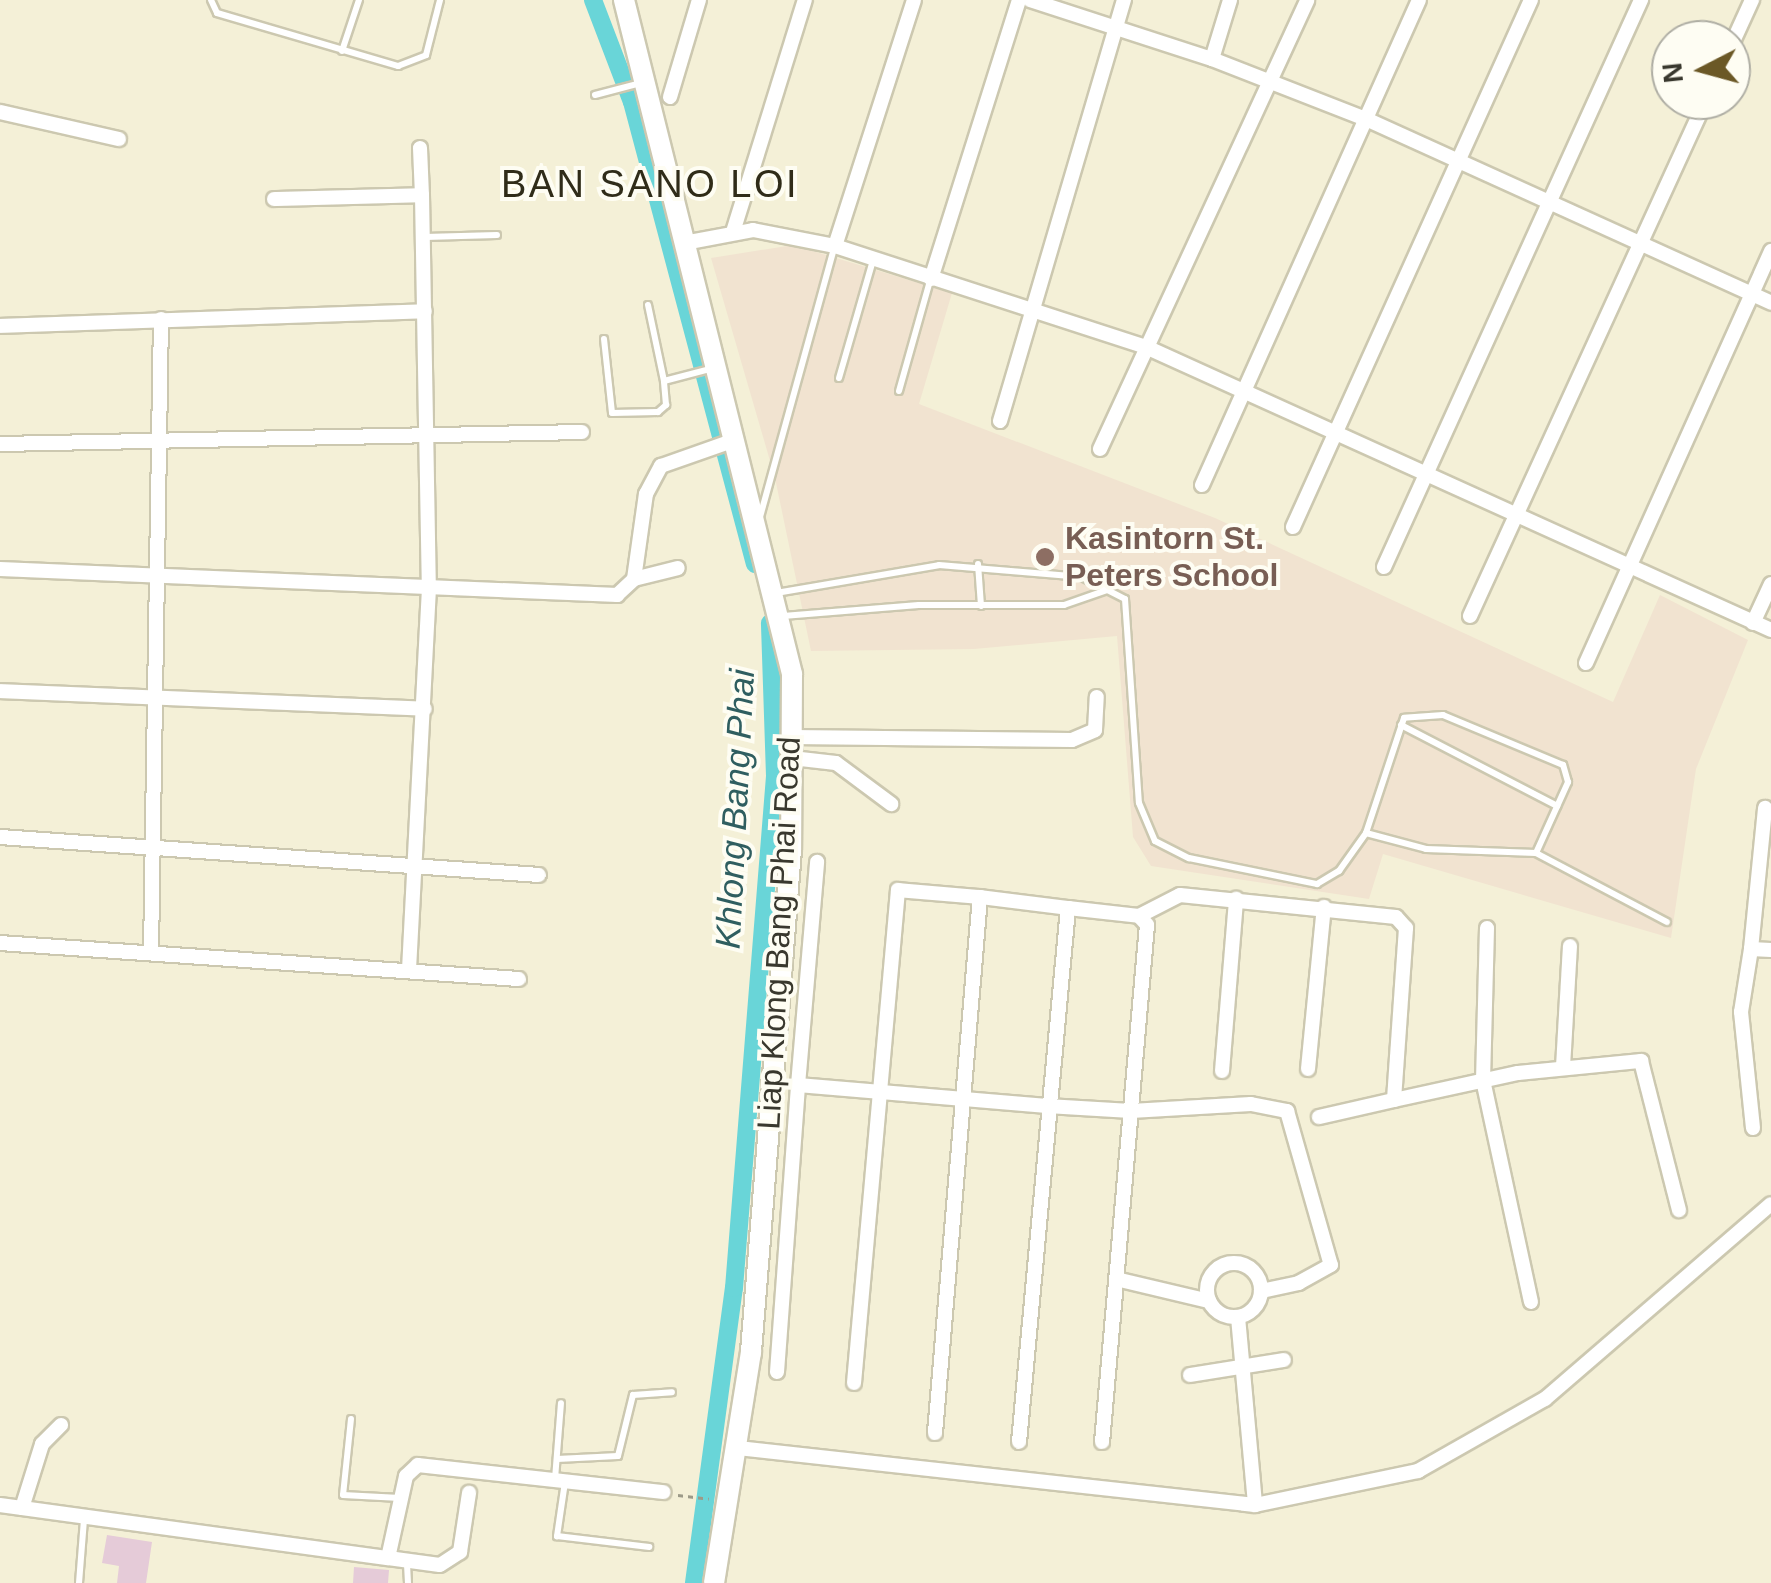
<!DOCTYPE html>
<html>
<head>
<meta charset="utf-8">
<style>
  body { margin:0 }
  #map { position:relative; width:1771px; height:1583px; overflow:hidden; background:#f4f0d7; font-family:Arial,sans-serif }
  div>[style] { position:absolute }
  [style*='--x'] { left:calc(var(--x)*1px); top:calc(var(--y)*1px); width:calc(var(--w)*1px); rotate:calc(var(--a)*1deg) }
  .education>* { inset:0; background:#f1e3d0 }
  .canal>* { height:18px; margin:-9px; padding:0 9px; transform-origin:9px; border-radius:9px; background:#69d5d8 }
  .building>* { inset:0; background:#e5cbd8 }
  .path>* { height:2.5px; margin-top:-1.25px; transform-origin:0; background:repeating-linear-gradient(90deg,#9c9a88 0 5px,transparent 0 10px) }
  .roads { filter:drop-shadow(2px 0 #ccc8b0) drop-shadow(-2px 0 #ccc8b0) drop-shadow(0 2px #ccc8b0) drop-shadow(0 -2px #ccc8b0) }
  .lane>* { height:6px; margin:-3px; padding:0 3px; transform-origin:3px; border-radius:3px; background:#fff }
  .street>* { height:14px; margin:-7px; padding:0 7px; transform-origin:7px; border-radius:7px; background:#fff }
  .street>.ring { margin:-7px; padding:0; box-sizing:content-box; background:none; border:14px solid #fff; border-radius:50% }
  .secondary>* { height:20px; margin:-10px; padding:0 10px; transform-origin:10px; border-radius:10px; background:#fff }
  .dots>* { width:28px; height:28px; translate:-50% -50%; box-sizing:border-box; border:5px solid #fefdf3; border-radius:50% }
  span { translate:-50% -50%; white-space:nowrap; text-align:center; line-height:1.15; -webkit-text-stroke:8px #fefdf3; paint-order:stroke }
  .education-label { font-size:32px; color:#785e54; font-weight:700 }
  .left { translate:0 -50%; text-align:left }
  .street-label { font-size:32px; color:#39382e }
  .water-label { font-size:35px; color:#2f5e60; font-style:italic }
  .quarter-label { font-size:38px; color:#302c19; letter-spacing:2.5px }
  .north { position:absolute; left:1651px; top:20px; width:100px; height:100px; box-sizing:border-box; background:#fefdf3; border:2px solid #afaea4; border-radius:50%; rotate:264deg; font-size:28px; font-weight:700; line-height:40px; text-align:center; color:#39382e }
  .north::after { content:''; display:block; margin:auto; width:35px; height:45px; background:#6b5826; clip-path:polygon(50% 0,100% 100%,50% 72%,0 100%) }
</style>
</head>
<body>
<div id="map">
  <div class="education">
    <div style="clip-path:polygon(793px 245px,952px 293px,919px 404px,1215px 518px,1613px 702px,1660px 595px,1748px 640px,1696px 769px,1671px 938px,1383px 854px,1369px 899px,1151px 866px,1133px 837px,1117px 636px,974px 649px,811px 651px,775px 478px,711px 258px)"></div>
  </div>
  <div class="canal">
    <div style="--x:593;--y:0;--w:109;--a:69.1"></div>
    <div style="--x:632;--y:102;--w:478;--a:75.1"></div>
    <div style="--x:694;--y:1583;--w:298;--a:-82.3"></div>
    <div style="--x:734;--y:1288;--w:514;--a:-85.42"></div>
    <div style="--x:775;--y:776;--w:153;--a:-91.9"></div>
  </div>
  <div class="building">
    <div style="clip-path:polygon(107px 1535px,152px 1542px,146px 1583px,117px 1583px,119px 1566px,102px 1563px)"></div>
    <div style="clip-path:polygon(354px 1567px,389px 1570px,388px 1583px,353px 1583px)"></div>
  </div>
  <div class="path">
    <div style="--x:678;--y:1495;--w:31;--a:7"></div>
  </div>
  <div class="roads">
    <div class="lane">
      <div style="--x:211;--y:0;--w:14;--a:65"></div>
      <div style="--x:217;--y:13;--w:189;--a:16.3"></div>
      <div style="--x:398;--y:66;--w:30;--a:-21"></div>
      <div style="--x:426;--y:55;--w:57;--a:-75.7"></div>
      <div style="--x:342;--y:51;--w:54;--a:-71.6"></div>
      <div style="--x:595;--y:95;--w:48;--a:-14.6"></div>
      <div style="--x:425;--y:237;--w:72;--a:-1.6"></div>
      <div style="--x:648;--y:305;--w:78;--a:78.1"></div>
      <div style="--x:604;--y:339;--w:74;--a:83.8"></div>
      <div style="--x:612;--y:413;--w:46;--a:-1.2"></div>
      <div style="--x:658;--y:412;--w:11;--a:-41"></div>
      <div style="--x:666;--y:405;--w:24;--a:-95"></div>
      <div style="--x:664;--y:381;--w:52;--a:-14.6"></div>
      <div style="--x:839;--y:378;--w:123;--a:-73.9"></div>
      <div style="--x:899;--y:391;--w:114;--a:-74.3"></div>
      <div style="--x:760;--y:517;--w:278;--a:-74.6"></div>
      <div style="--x:978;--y:564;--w:42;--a:85.9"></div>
      <div style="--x:776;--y:593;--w:165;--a:-9.7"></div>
      <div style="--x:939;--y:565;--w:144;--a:4.8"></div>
      <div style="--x:1082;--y:577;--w:48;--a:27.1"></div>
      <div style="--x:1125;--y:599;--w:204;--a:86.1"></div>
      <div style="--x:1139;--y:803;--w:41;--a:67.2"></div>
      <div style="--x:1155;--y:841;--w:38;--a:27"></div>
      <div style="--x:1189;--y:858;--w:131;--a:11.5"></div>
      <div style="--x:1317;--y:884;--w:26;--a:-31"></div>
      <div style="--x:1339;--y:871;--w:47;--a:-54.6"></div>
      <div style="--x:783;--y:616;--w:136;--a:-4.6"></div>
      <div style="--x:919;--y:605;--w:145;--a:0"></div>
      <div style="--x:1064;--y:605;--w:46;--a:-19.2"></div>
      <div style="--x:1401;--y:725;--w:176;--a:27.4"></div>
      <div style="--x:1536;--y:853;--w:78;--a:-65.7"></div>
      <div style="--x:1568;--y:782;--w:18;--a:-106"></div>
      <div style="--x:1563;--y:765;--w:130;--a:-157.4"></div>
      <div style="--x:1443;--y:715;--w:39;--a:176"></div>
      <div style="--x:1404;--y:718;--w:121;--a:108.3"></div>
      <div style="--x:1366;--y:833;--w:62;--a:14.9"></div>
      <div style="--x:1426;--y:849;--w:110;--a:2.1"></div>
      <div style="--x:1536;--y:853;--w:148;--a:27.8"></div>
      <div style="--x:351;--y:1419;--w:76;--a:96"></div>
      <div style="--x:343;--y:1495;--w:57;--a:3"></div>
      <div style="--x:557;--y:1459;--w:61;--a:-2.8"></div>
      <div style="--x:618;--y:1456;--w:63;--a:-76.2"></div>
      <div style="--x:633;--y:1395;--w:39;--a:-4"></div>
      <div style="--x:555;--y:1479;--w:76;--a:-85.5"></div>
      <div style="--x:565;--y:1482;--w:55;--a:98.4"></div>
      <div style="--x:557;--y:1536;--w:93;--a:6.8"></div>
      <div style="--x:407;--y:1564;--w:19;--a:87"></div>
      <div style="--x:79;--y:1583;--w:64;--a:-85.5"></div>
    </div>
    <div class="street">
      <div style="--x:1030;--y:0;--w:191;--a:18"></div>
      <div style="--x:1212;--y:59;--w:165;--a:21.3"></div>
      <div style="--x:1366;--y:119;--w:445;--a:24.4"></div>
      <div style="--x:1731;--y:46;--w:51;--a:-65.5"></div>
      <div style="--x:1212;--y:59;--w:62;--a:-73"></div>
      <div style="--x:670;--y:97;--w:101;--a:-73.4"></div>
      <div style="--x:0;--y:112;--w:122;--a:12.8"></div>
      <div style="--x:420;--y:148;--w:47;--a:87.6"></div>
      <div style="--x:274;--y:199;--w:148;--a:-1.5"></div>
      <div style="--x:422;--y:195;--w:393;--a:89"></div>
      <div style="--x:429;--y:588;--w:383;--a:93"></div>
      <div style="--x:733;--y:232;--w:243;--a:-72.8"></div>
      <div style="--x:684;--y:243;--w:70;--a:-10.7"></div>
      <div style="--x:753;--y:230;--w:84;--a:11"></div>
      <div style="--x:835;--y:246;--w:327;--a:18"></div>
      <div style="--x:1146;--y:347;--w:686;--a:24.36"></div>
      <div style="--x:835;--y:246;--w:258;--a:-72.2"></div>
      <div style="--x:931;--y:279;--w:293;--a:-72.5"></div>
      <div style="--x:0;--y:326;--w:425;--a:-2"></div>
      <div style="--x:1000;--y:421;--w:439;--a:-73.6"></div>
      <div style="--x:0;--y:444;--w:582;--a:-1.18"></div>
      <div style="--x:1100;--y:449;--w:494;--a:-65.2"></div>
      <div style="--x:1202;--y:485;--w:531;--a:-65.9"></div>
      <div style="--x:1293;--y:527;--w:578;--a:-65.7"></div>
      <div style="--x:1384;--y:567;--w:623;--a:-65.62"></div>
      <div style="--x:0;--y:569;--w:618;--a:2.41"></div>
      <div style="--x:617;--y:595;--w:23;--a:-43"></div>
      <div style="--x:634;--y:579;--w:86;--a:-82"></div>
      <div style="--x:646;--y:494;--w:32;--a:-62"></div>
      <div style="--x:661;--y:466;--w:78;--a:-19.4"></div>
      <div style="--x:634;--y:579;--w:45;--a:-14"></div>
      <div style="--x:1470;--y:616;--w:567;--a:-65.42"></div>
      <div style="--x:1753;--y:623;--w:43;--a:-65.2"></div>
      <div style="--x:1586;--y:663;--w:452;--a:-65.8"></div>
      <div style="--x:0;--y:691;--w:425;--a:2.4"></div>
      <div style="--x:791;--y:737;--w:281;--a:0.6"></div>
      <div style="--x:1072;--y:740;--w:25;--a:-23"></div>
      <div style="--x:1095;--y:730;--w:33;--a:-87"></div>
      <div style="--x:792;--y:758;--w:44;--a:6.5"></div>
      <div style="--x:836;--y:763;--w:69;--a:36.7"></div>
      <div style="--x:0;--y:837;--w:540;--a:4.03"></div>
      <div style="--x:980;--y:897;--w:89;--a:7.1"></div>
      <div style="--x:1068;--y:908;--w:536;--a:95.24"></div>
      <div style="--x:1068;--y:908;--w:71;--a:6.4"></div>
      <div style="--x:1139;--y:916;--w:12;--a:48"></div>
      <div style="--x:1147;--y:925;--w:519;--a:94.97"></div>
      <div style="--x:1139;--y:916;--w:46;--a:-27.1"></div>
      <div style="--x:1180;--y:895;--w:217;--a:5.8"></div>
      <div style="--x:1396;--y:917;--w:15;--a:48"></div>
      <div style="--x:1406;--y:928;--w:172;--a:94"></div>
      <div style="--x:1394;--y:1100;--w:77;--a:167.2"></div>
      <div style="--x:1487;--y:928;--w:152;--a:91.5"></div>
      <div style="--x:1483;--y:1080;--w:227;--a:77.8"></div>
      <div style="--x:0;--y:943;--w:520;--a:3.97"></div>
      <div style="--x:1751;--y:949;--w:142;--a:-84.3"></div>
      <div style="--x:151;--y:953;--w:634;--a:-89.1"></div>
      <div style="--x:1563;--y:1067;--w:121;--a:-86.7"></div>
      <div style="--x:1308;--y:1069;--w:163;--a:-84.4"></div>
      <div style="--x:1222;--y:1071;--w:173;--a:-85.3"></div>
      <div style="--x:798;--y:1085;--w:224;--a:-85.1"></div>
      <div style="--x:1394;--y:1100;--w:127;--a:-12.3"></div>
      <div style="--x:1518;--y:1073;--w:124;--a:-5.6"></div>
      <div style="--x:1641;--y:1061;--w:154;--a:75.7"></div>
      <div style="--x:1753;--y:1128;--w:117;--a:-95.9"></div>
      <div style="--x:1741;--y:1012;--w:64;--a:-81"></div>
      <div style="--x:1751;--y:949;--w:20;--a:3"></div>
      <div class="ring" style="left:1207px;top:1263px;width:40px;height:40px"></div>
      <div style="--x:1116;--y:1279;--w:96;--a:13.3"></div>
      <div style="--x:1238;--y:1317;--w:189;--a:84.8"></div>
      <div style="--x:777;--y:1372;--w:288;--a:-85.8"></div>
      <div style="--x:798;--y:1085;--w:250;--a:4.8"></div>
      <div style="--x:1047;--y:1106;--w:84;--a:3.4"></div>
      <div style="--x:1131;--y:1111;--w:120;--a:-3.3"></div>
      <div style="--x:1251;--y:1104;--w:37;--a:11"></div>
      <div style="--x:1287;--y:1111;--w:160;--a:74.1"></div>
      <div style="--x:1331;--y:1265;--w:37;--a:151"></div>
      <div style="--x:1299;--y:1283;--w:39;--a:168"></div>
      <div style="--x:1190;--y:1375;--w:95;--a:-9.1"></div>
      <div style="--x:854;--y:1383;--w:495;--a:-84.9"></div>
      <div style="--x:898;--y:890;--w:82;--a:4.9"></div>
      <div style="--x:980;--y:897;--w:538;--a:94.8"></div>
      <div style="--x:738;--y:1448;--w:520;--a:6.29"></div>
      <div style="--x:1255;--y:1505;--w:167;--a:-11.8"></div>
      <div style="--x:1418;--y:1471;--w:146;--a:-29.6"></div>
      <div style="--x:1545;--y:1399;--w:298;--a:-40.8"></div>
      <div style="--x:0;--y:1505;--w:392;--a:7.8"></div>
      <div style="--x:388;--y:1558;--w:84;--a:-77.6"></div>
      <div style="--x:406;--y:1476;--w:16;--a:-43"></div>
      <div style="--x:418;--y:1465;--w:247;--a:6.3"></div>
      <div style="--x:22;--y:1508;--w:67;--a:-72.6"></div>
      <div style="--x:42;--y:1444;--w:27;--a:-45"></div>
      <div style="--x:388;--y:1558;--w:52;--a:7.7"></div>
      <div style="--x:440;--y:1565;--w:24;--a:-33"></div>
      <div style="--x:460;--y:1552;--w:60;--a:-81.3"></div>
    </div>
    <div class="secondary">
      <div style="--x:624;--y:0;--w:695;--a:76"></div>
      <div style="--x:792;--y:674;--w:176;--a:90.3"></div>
      <div style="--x:791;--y:850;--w:504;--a:94.56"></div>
      <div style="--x:751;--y:1352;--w:234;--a:99.1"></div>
    </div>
  </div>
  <div class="dots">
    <div style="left:1045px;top:557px;background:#8d6e63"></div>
  </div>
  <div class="education-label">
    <span class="left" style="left:1065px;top:557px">Kasintorn St.<br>Peters School</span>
  </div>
  <div class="street-label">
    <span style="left:779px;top:933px;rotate:-87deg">Liap Klong Bang Phai Road</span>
  </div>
  <div class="water-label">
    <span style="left:735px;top:809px;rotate:-87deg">Khlong Bang Phai</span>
  </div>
  <div class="quarter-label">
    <span style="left:650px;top:185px">BAN SANO LOI</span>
  </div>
  <div class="north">N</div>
</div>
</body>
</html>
